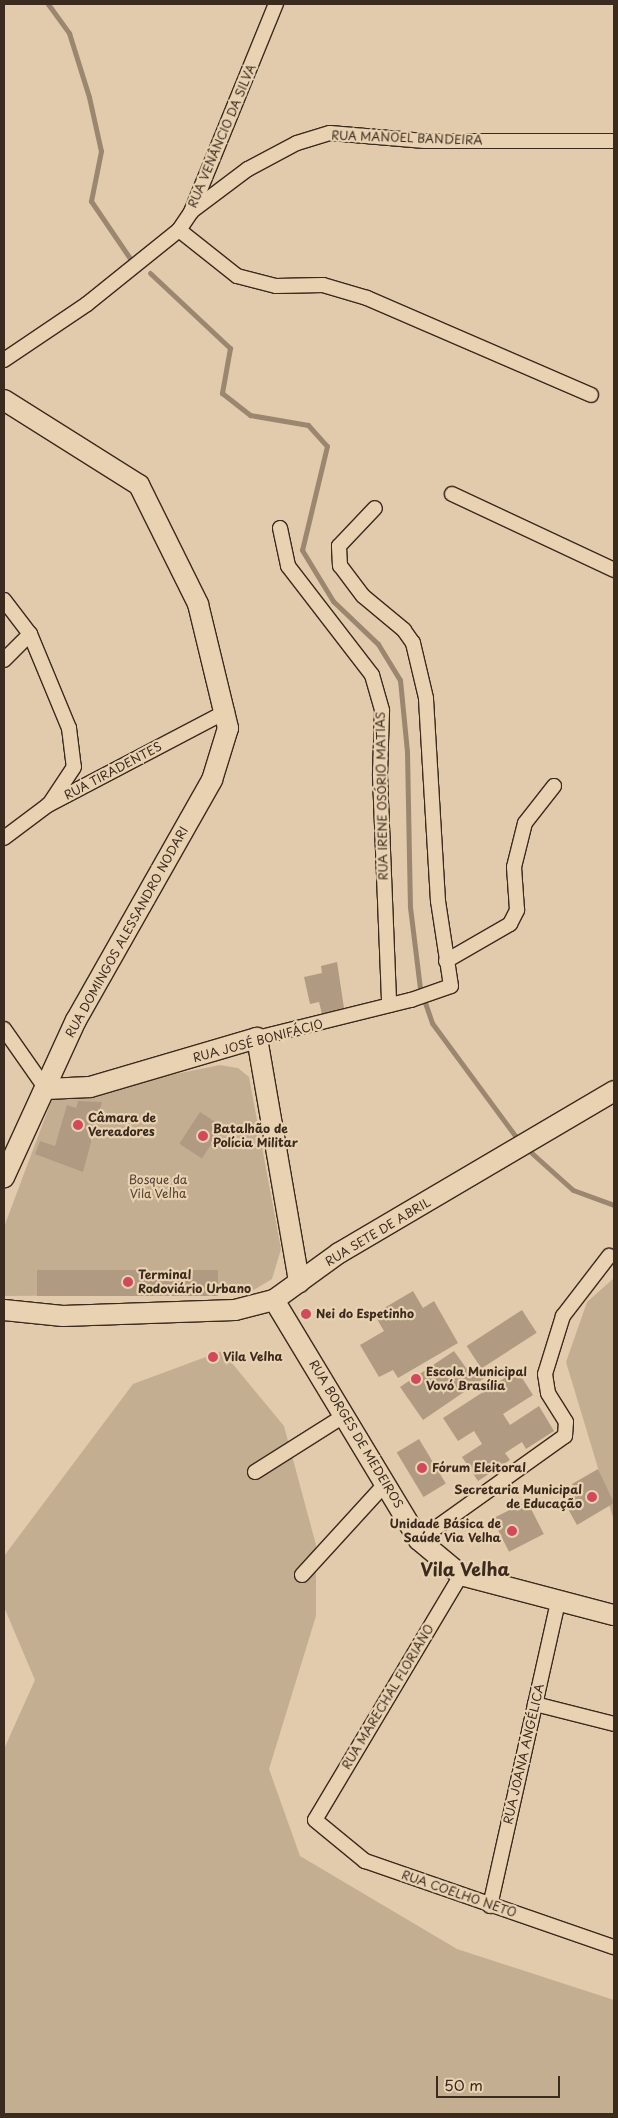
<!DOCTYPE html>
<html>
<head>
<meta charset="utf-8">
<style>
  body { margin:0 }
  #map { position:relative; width:618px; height:2118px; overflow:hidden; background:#e1cbac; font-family:"Playpen Sans",sans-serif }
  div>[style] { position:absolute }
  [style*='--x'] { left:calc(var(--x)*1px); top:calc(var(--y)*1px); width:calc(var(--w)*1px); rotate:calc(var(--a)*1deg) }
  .green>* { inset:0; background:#c3ae92 }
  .stream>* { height:5px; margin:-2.5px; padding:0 2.5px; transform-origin:2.5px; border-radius:2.5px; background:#9b8770 }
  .building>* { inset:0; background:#b09b82; transform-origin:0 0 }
  .roads { filter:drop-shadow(1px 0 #3b2a1e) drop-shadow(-1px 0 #3b2a1e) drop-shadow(0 1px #3b2a1e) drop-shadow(0 -1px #3b2a1e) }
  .street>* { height:14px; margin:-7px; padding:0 7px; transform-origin:7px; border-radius:7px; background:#e8d2b2 }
  .secondary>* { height:20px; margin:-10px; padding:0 10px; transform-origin:10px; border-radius:10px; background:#e8d2b2 }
  .dots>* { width:14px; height:14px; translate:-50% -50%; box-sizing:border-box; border:2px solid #e8d2b2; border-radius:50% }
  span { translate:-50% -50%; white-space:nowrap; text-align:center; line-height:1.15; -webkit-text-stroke:4.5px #e8d2b2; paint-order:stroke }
  .street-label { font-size:12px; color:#3b2a1e }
  .poi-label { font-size:12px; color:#3b2a1e; font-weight:700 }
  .left { translate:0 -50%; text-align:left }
  .right { translate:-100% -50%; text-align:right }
  .park-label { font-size:12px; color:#4f3e2f }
  .district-label { font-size:18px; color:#3b2a1e; font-weight:700 }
  .frame { position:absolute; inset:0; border:5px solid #3b2a1e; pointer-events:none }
  .scale { position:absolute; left:436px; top:2076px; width:124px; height:22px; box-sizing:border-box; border:2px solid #3b2a1e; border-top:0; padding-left:6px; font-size:15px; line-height:18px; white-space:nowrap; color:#3b2a1e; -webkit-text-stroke:4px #e8d2b2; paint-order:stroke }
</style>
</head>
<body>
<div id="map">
  <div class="green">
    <div style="clip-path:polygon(220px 1065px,238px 1068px,249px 1077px,281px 1249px,272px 1279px,247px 1294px,4px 1296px,4px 1227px,52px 1099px)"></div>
    <div style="clip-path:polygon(614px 1278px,614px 1521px,566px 1362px,587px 1302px)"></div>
    <div style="clip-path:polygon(222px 1351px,284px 1426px,316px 1545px,316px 1616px,269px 1769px,300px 1856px,457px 1949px,614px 2000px,614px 2114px,4px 2114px,4px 1749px,35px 1680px,4px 1607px,4px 1556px,133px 1384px)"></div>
  </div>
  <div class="stream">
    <div style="--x:48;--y:4;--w:36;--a:54"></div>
    <div style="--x:69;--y:33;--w:67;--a:72.6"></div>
    <div style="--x:89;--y:97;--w:55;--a:77.5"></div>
    <div style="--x:101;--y:151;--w:51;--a:101.3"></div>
    <div style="--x:91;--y:201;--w:68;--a:55.8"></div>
    <div style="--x:150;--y:273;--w:110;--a:43.2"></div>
    <div style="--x:230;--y:348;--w:46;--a:100.1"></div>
    <div style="--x:222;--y:393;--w:36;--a:38"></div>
    <div style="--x:250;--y:415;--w:59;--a:9.8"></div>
    <div style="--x:308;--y:425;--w:28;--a:48"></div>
    <div style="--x:327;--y:446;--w:107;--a:103.5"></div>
    <div style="--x:302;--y:550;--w:60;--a:58.7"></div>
    <div style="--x:333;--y:601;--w:62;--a:43.7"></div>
    <div style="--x:378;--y:644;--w:42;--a:58.6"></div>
    <div style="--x:400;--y:680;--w:72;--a:84.4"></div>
    <div style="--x:407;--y:752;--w:155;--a:88.9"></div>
    <div style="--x:410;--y:907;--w:82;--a:83"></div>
    <div style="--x:420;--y:988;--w:37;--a:71"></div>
    <div style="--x:432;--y:1023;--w:147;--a:53.6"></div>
    <div style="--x:525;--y:1147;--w:64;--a:41.9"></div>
    <div style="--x:573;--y:1190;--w:44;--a:20.1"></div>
  </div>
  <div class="building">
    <div style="clip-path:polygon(337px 962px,344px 1008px,322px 1014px,319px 1002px,310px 1004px,304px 977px,322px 973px,321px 966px)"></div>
    <div style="clip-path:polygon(78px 1101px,102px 1102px,83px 1172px,35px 1154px,40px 1141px,55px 1146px,67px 1105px,76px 1108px)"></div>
    <div style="left:200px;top:1112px;width:27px;height:38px;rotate:33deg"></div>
    <div style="left:37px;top:1270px;width:181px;height:26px"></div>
    <div style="clip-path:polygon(413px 1291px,423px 1308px,434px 1301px,458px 1343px,398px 1378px,393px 1370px,379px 1377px,360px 1345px,384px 1331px,374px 1314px)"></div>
    <div style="left:522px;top:1310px;width:27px;height:66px;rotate:57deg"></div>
    <div style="clip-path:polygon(454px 1351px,469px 1372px,478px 1366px,486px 1377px,423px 1420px,400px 1387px)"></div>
    <div style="clip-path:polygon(517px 1370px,533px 1395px,503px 1414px,510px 1425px,539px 1406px,554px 1431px,526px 1449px,522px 1442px,505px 1453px,510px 1460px,478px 1481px,462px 1457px,482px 1444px,474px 1431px,458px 1441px,443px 1418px)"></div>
    <div style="left:419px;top:1439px;width:52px;height:26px;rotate:59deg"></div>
    <div style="clip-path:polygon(598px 1469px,614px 1503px,577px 1525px,568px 1509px,574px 1505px,569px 1496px,576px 1492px,572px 1484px)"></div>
    <div style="left:527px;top:1501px;width:37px;height:39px;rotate:63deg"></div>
  </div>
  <div class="roads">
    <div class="street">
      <div style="--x:192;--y:211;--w:70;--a:-36.9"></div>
      <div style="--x:248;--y:169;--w:55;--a:-28"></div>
      <div style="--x:297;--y:143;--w:34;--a:-17"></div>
      <div style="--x:330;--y:133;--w:95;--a:4.8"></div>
      <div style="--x:425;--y:141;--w:189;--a:0"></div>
      <div style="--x:179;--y:230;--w:74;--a:38.4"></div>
      <div style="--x:237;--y:276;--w:40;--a:14.4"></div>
      <div style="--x:276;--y:286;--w:47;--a:-1.2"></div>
      <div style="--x:323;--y:285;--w:46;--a:16.5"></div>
      <div style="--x:367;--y:298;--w:244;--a:23.4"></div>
      <div style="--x:4;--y:360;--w:100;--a:-34"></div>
      <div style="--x:87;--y:304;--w:118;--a:-38.8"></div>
      <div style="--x:179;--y:230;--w:22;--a:-56"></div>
      <div style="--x:191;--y:212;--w:225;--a:-67.8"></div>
      <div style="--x:452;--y:494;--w:179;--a:25.1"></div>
      <div style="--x:280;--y:528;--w:39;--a:78"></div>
      <div style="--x:288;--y:566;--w:138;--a:52.4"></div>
      <div style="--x:372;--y:675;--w:37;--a:74"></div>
      <div style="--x:382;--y:711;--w:65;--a:91.8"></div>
      <div style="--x:380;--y:776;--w:229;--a:87.7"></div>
      <div style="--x:4;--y:600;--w:43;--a:52.6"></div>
      <div style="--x:30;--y:634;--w:102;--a:67.5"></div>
      <div style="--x:69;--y:728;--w:39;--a:83"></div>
      <div style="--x:74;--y:767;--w:43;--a:123.7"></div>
      <div style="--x:4;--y:660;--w:37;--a:-45"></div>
      <div style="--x:4;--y:838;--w:55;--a:-36.9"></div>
      <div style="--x:48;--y:805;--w:202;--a:-27.7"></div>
      <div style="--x:446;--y:961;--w:74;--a:-30"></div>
      <div style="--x:510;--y:924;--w:16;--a:-63"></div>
      <div style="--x:517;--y:910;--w:43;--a:-94"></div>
      <div style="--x:514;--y:867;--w:45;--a:-76"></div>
      <div style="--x:525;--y:823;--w:47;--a:-51.9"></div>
      <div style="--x:4;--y:1029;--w:73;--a:55"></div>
      <div style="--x:257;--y:1038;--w:159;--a:-13.9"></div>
      <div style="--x:411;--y:1000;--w:42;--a:-19.3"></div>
      <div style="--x:451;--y:986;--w:86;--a:-98.7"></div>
      <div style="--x:438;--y:901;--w:203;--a:-93.4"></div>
      <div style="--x:426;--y:698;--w:57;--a:-103.3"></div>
      <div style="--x:413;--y:643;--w:16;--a:-125"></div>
      <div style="--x:404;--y:630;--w:53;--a:-140.3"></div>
      <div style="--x:363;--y:596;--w:38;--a:-127"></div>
      <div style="--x:340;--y:566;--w:20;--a:-93"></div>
      <div style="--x:339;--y:546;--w:52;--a:-46.5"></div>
      <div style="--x:255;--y:1472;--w:107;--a:-32.3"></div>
      <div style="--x:419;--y:1540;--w:179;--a:-35.5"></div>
      <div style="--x:565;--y:1436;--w:14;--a:-86"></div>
      <div style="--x:566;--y:1422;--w:34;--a:-122"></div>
      <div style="--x:548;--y:1393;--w:19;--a:-99"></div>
      <div style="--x:545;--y:1374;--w:61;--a:-72.8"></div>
      <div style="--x:563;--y:1316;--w:76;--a:-52.5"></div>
      <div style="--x:302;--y:1575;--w:125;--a:-47.6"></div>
      <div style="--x:461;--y:1575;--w:285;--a:120.8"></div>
      <div style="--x:315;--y:1820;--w:65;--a:39.4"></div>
      <div style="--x:365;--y:1861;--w:263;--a:19.1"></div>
      <div style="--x:535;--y:1704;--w:81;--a:14.2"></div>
      <div style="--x:490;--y:1906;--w:312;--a:-77.4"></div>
    </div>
    <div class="secondary">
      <div style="--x:4;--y:400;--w:160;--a:32.2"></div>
      <div style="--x:139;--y:485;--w:133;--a:63.6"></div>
      <div style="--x:198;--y:604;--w:128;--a:76.4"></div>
      <div style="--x:228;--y:728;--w:54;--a:107.1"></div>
      <div style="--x:212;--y:780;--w:276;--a:119.5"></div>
      <div style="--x:76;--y:1020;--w:173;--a:114.6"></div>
      <div style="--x:46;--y:1089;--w:44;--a:-2.6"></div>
      <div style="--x:90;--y:1087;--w:174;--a:-16.4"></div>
      <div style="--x:257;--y:1038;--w:248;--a:80.2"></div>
      <div style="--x:274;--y:1300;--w:280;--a:58.9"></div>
      <div style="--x:419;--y:1540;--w:55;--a:39.8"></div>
      <div style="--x:461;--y:1575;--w:158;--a:14.7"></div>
      <div style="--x:4;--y:1310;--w:59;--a:5.8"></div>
      <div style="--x:63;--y:1316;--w:172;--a:-2"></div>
      <div style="--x:235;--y:1310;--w:40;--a:-14.4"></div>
      <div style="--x:274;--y:1300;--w:80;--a:-35.9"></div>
      <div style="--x:339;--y:1253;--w:319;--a:-30.5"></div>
    </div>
  </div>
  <div class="dots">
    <div style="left:78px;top:1125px;background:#d1495b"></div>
    <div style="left:203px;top:1136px;background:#d1495b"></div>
    <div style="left:128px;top:1282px;background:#d1495b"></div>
    <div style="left:306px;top:1314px;background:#d1495b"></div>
    <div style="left:213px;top:1357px;background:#d1495b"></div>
    <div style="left:416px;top:1379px;background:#d1495b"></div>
    <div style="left:422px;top:1468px;background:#d1495b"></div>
    <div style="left:592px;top:1497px;background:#d1495b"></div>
    <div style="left:512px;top:1531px;background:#d1495b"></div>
  </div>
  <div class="street-label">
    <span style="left:222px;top:136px;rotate:-67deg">RUA VENÂNCIO DA SILVA</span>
    <span style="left:407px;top:138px;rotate:2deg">RUA MANOEL BANDEIRA</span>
    <span style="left:113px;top:771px;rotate:-28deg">RUA TIRADENTES</span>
    <span style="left:382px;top:796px;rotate:-91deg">RUA IRENE OSÓRIO MATIAS</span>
    <span style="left:127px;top:932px;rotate:-61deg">RUA DOMINGOS ALESSANDRO NODARI</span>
    <span style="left:258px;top:1041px;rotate:-15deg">RUA JOSÉ BONIFÁCIO</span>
    <span style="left:378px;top:1232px;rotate:-31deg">RUA SETE DE ABRIL</span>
    <span style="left:356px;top:1434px;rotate:59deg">RUA BORGES DE MEDEIROS</span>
    <span style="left:388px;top:1697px;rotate:-59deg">RUA MARECHAL FLORIANO</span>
    <span style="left:524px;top:1754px;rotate:-77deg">RUA JOANA ANGÉLICA</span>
    <span style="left:459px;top:1894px;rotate:19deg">RUA COELHO NETO</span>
  </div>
  <div class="poi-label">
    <span class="left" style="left:88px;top:1125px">Câmara de<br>Vereadores</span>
    <span class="left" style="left:213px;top:1136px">Batalhão de<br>Polícia Militar</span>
    <span class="left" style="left:138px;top:1282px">Terminal<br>Rodoviário Urbano</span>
    <span class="left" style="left:316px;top:1314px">Nei do Espetinho</span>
    <span class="left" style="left:223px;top:1357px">Vila Velha</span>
    <span class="left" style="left:426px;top:1379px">Escola Municipal<br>Vovó Brasília</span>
    <span class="left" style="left:432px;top:1468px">Fórum Eleitoral</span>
    <span class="right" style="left:582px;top:1497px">Secretaria Municipal<br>de Educação</span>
    <span class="right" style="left:501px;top:1531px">Unidade Básica de<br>Saúde Via Velha</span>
  </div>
  <div class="park-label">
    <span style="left:158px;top:1187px">Bosque da<br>Vila Velha</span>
  </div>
  <div class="district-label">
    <span style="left:465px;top:1569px">Vila Velha</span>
  </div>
  <div class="frame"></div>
  <div class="scale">50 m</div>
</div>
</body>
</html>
